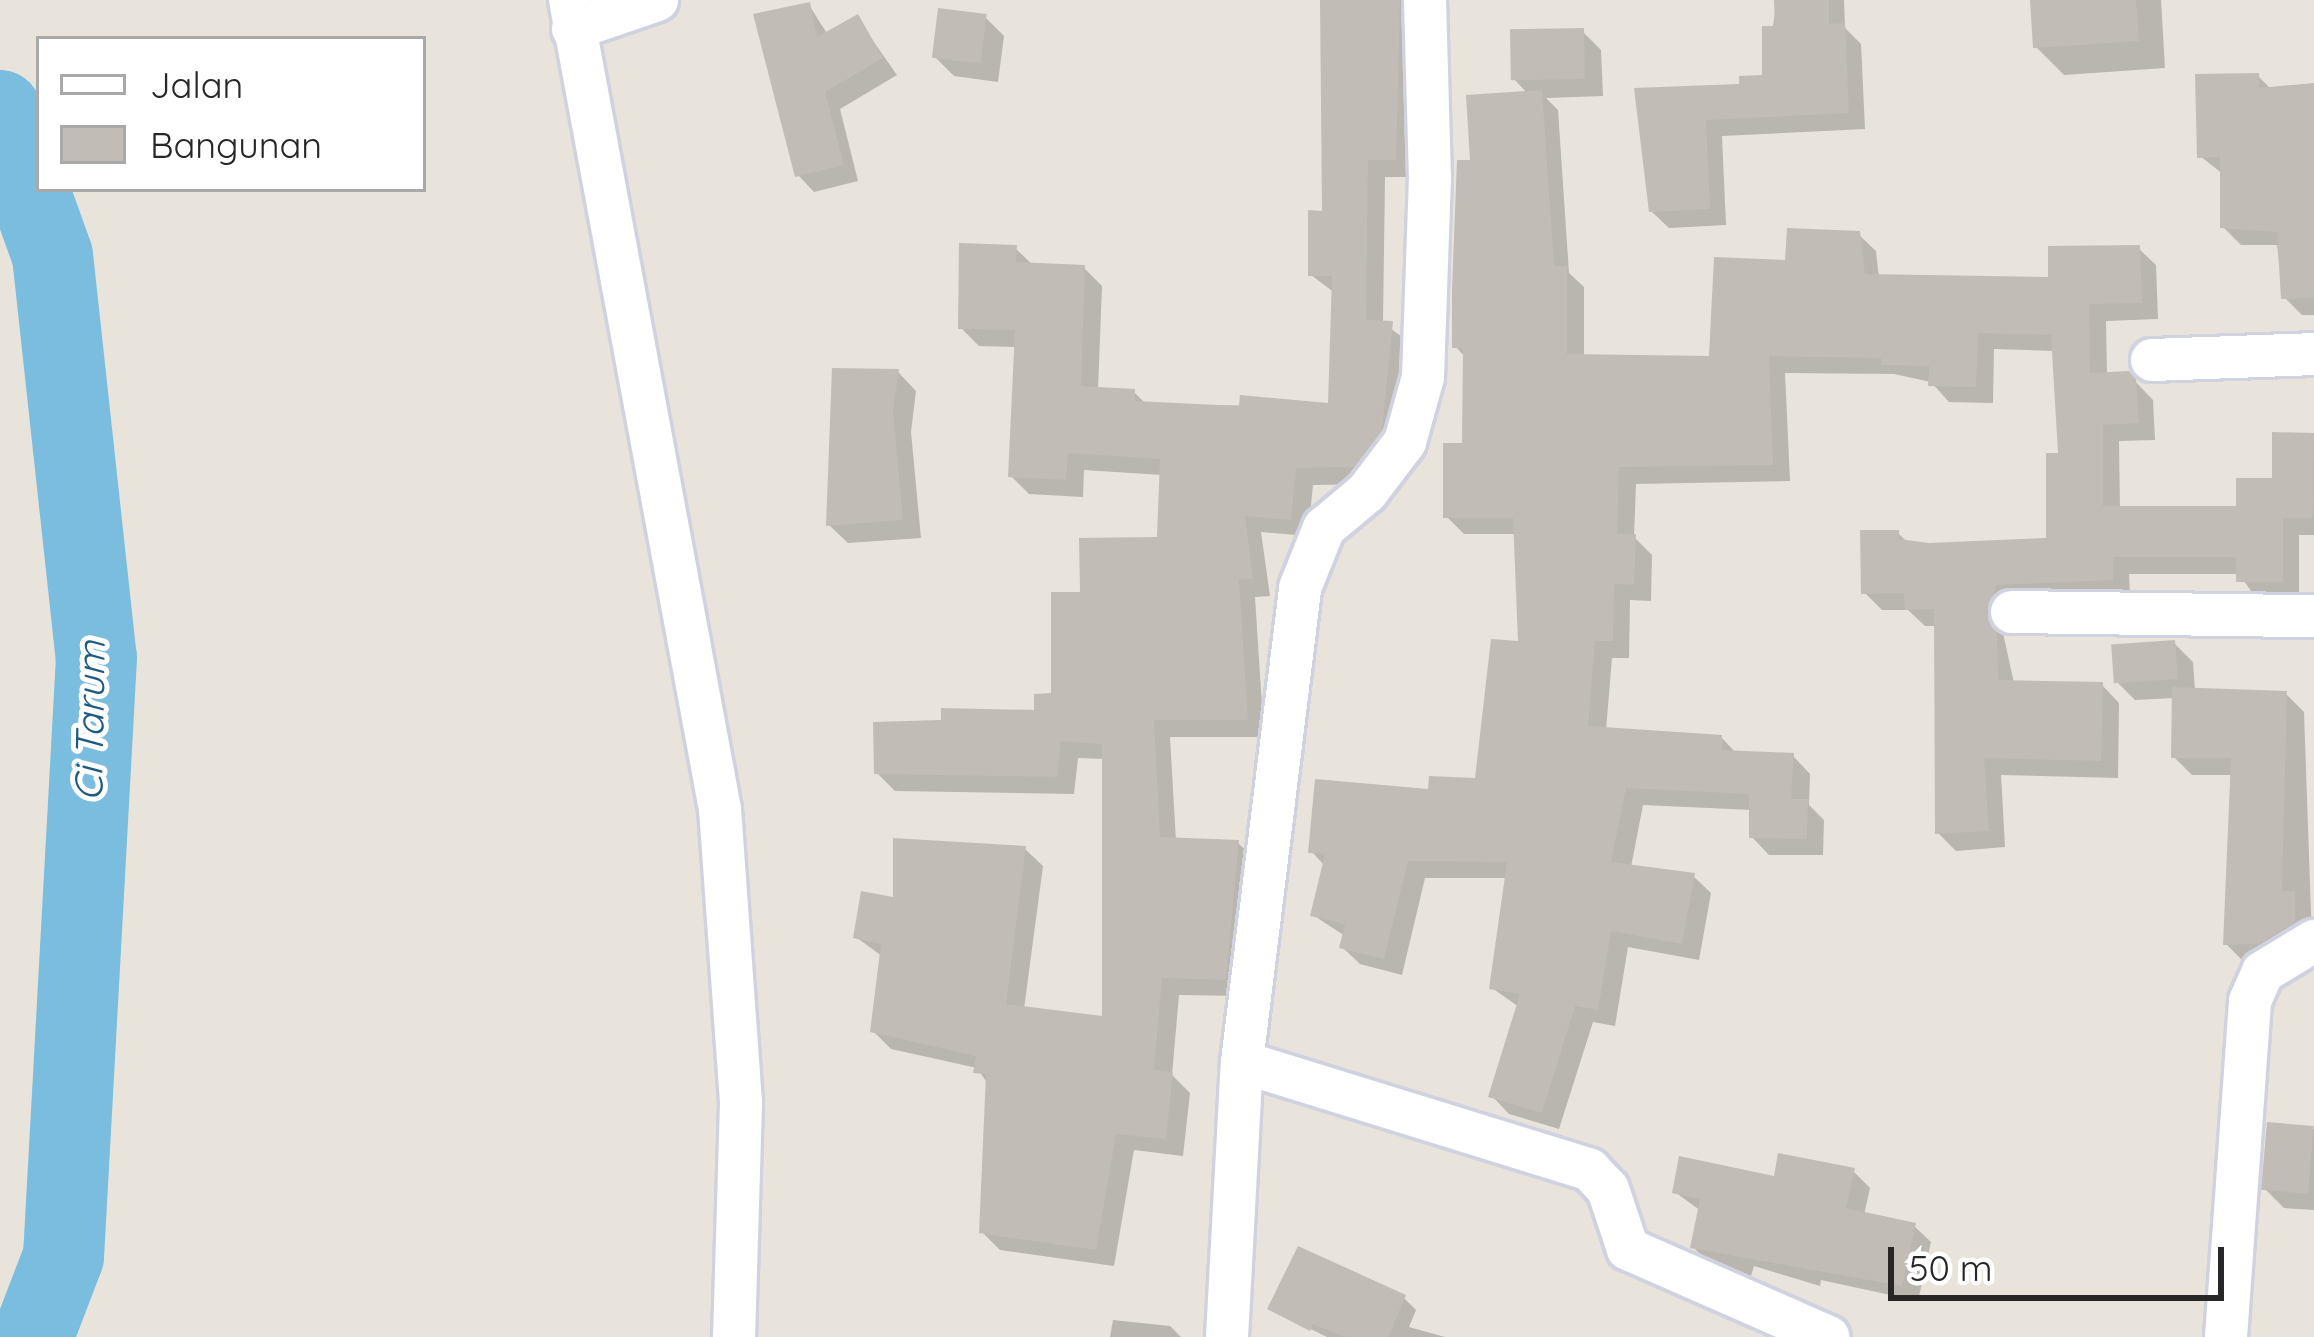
<!DOCTYPE html>
<html>
<head>
<meta charset="utf-8">
<style>
  body { margin:0 }
  #map { position:relative; width:2314px; height:1337px; overflow:hidden; background:#e8e3db; font-family:Quicksand,sans-serif }
  div>[style] { position:absolute }
  [style*='--x'] { left:calc(var(--x)*1px); top:calc(var(--y)*1px); width:calc(var(--w)*1px); rotate:calc(var(--a)*1deg) }
  .shadow>* { inset:0; background:#0003 }
  .river>* { height:81px; margin:-40.5px; padding:0 40.5px; transform-origin:40.5px; border-radius:40.5px; background:#7abdde }
  .building>* { inset:0; background:#c1bdb6; transform-origin:0 0 }
  .roads { filter:drop-shadow(3px 0 #d0d2df) drop-shadow(-3px 0 #d0d2df) drop-shadow(0 3px #d0d2df) drop-shadow(0 -3px #d0d2df) }
  .minor>* { height:42px; margin:-21px; padding:0 21px; transform-origin:21px; border-radius:21px; background:#fff }
  span { translate:-50% -50%; white-space:nowrap; text-align:center; line-height:1.15; -webkit-text-stroke:10px #fff; paint-order:stroke }
  .water-label { font-size:39px; color:#1d5b85; font-style:italic }
  .legend { position:absolute; left:36px; top:36px; width:390px; height:156px; box-sizing:border-box; background:#fff; border:3px solid #a9a9a9; margin:0; padding:15px 21px; list-style:none; font-size:36px; color:#272727 }
  .legend li { display:flex; align-items:center; gap:24px; height:60px }
  .legend b { width:60px; border:3px solid #a9a9a9 }
  .scale { position:absolute; left:1888px; top:1247px; width:336px; height:54px; box-sizing:border-box; border:6px solid #272727; border-top:0; padding-left:15px; font-size:36px; line-height:42px; white-space:nowrap; color:#272727; -webkit-text-stroke:9px #fff; paint-order:stroke }
</style>
</head>
<body>
<div id="map">
  <div class="shadow">
    <div style="clip-path:polygon(1324px 0,1405px 0,1412px 177px,1385px 177px,1383px 323px,1409px 342px,1399px 449px,1372px 484px,1313px 485px,1308px 536px,1261px 532px,1270px 596px,1255px 597px,1264px 737px,1170px 737px,1176px 841px,1238px 843px,1256px 860px,1243px 996px,1179px 995px,1172px 1075px,1190px 1093px,1183px 1156px,1134px 1150px,1114px 1266px,1000px 1250px,982px 1232px,988px 1084px,977px 1068px,891px 1049px,873px 1031px,883px 957px,856px 937px,896px 901px,1025px 849px,1043px 866px,1024px 1009px,1105px 1019px,1105px 759px,1078px 758px,1074px 794px,895px 791px,877px 773px,944px 723px,1037px 713px,1054px 696px,1083px 595px,1159px 540px,1162px 475px,1084px 470px,1083px 497px,1029px 494px,1011px 476px,1017px 347px,979px 346px,961px 328px,1015px 248px,1034px 266px,1084px 268px,1102px 286px,1098px 390px,1134px 392px,1147px 405px,1330px 406px,1335px 293px,1311px 275px,1325px 214px)"></div>
    <div style="clip-path:polygon(1777px 0,1844px 0,1845px 28px,1861px 44px,1865px 129px,1722px 136px,1726px 225px,1669px 228px,1651px 211px,1637px 91px,1742px 87px,1765px 78px)"></div>
    <div style="clip-path:polygon(2033px 0,2161px 0,2165px 68px,2064px 75px,2036px 47px)"></div>
    <div style="clip-path:polygon(809px 5px,828px 35px,857px 18px,897px 75px,840px 109px,858px 181px,814px 192px,798px 175px)"></div>
    <div style="clip-path:polygon(985px 17px,1004px 36px,998px 82px,954px 76px,935px 57px)"></div>
    <div style="clip-path:polygon(1582px 31px,1601px 50px,1603px 96px,1546px 98px,1558px 110px,1569px 273px,1584px 287px,1584px 357px,1712px 359px,1788px 263px,1858px 234px,1876px 251px,1879px 278px,2051px 280px,2138px 248px,2156px 265px,2158px 319px,2106px 321px,2107px 375px,2128px 374px,2153px 400px,2155px 440px,2119px 441px,2120px 509px,2239px 509px,2275px 481px,2275px 435px,2314px 436px,2314px 535px,2299px 535px,2299px 598px,2256px 598px,2239px 574px,2129px 574px,2130px 597px,2013px 602px,2003px 633px,2014px 683px,2102px 685px,2119px 703px,2118px 778px,2001px 775px,2005px 847px,1956px 851px,1938px 833px,1937px 626px,1925px 626px,1908px 610px,1882px 610px,1864px 592px,1898px 533px,1909px 544px,2049px 541px,2061px 456px,2055px 351px,1994px 349px,1993px 403px,1949px 402px,1931px 382px,1894px 374px,1785px 373px,1790px 481px,1636px 484px,1634px 537px,1652px 555px,1651px 601px,1630px 600px,1629px 658px,1612px 658px,1606px 730px,1721px 737px,1737px 754px,1793px 756px,1810px 774px,1809px 805px,1824px 820px,1823px 855px,1769px 855px,1752px 837px,1752px 810px,1643px 805px,1631px 867px,1693px 876px,1711px 893px,1699px 960px,1628px 947px,1615px 1026px,1593px 1022px,1559px 1129px,1509px 1114px,1492px 1096px,1519px 1007px,1492px 988px,1508px 878px,1425px 878px,1402px 975px,1360px 964px,1342px 947px,1345px 936px,1313px 915px,1325px 866px,1312px 852px,1431px 792px,1478px 781px,1521px 644px,1517px 534px,1464px 534px,1446px 516px,1465px 446px,1466px 358px,1455px 346px,1473px 163px,1528px 94px,1514px 79px)"></div>
    <div style="clip-path:polygon(2258px 76px,2271px 89px,2314px 86px,2314px 315px,2302px 315px,2284px 297px,2277px 245px,2241px 245px,2223px 227px,2223px 174px,2200px 156px)"></div>
    <div style="clip-path:polygon(898px 372px,916px 391px,911px 432px,921px 538px,848px 543px,829px 525px)"></div>
    <div style="clip-path:polygon(2174px 643px,2193px 662px,2195px 691px,2286px 694px,2304px 712px,2312px 941px,2278px 961px,2244px 962px,2226px 944px,2233px 775px,2192px 775px,2174px 757px,2174px 698px,2135px 700px,2116px 681px)"></div>
    <div style="clip-path:polygon(2314px 1129px,2314px 1210px,2284px 1208px,2265px 1189px)"></div>
    <div style="clip-path:polygon(1853px 1171px,1870px 1188px,1864px 1215px,1914px 1226px,1931px 1242px,1918px 1301px,1821px 1280px,1820px 1286px,1754px 1266px,1751px 1276px,1710px 1264px,1693px 1247px,1701px 1211px,1675px 1192px)"></div>
    <div style="clip-path:polygon(1404px 1298px,1416px 1310px,1409px 1327px,1445px 1337px,1327px 1337px,1270px 1309px)"></div>
    <div style="clip-path:polygon(1113px 1320px,1170px 1326px,1181px 1337px,1110px 1337px)"></div>
  </div>
  <div class="river">
    <div style="--x:0;--y:110;--w:154;--a:70.3"></div>
    <div style="--x:52;--y:255;--w:404;--a:83.8"></div>
    <div style="--x:96;--y:657;--w:600;--a:93.15"></div>
    <div style="--x:63;--y:1256;--w:87;--a:110.9"></div>
  </div>
  <div class="building">
    <div style="clip-path:polygon(1320px 0,1400px 0,1396px 160px,1368px 160px,1366px 320px,1393px 321px,1382px 430px,1354px 467px,1296px 468px,1291px 520px,1245px 516px,1253px 579px,1239px 580px,1248px 720px,1154px 720px,1160px 837px,1239px 840px,1226px 980px,1162px 978px,1154px 1070px,1173px 1072px,1166px 1139px,1116px 1134px,1096px 1250px,979px 1233px,986px 1074px,973px 1073px,976px 1056px,870px 1032px,881px 944px,853px 938px,861px 891px,893px 897px,893px 838px,1026px 846px,1006px 1004px,1102px 1016px,1102px 744px,1061px 741px,1057px 777px,874px 774px,873px 722px,941px 720px,941px 708px,1034px 710px,1034px 694px,1051px 693px,1051px 592px,1080px 592px,1079px 538px,1157px 537px,1160px 459px,1068px 453px,1066px 480px,1008px 477px,1015px 330px,958px 329px,959px 243px,1017px 245px,1016px 262px,1085px 265px,1081px 386px,1135px 389px,1135px 401px,1239px 406px,1240px 395px,1328px 403px,1332px 276px,1308px 276px,1308px 210px,1322px 211px)"></div>
    <div style="clip-path:polygon(1774px 0,1829px 0,1829px 24px,1845px 23px,1849px 113px,1706px 120px,1710px 209px,1649px 212px,1634px 88px,1739px 84px,1739px 76px,1762px 75px,1762px 26px,1775px 26px)"></div>
    <div style="clip-path:polygon(2030px 0,2136px 0,2139px 41px,2033px 48px)"></div>
    <div style="clip-path:polygon(810px 2px,817px 37px,858px 14px,883px 58px,825px 92px,844px 165px,795px 177px,753px 14px)"></div>
    <div style="left:938px;top:8px;width:49px;height:50px;rotate:7deg"></div>
    <div style="left:1584px;top:28px;width:51px;height:74px;rotate:89deg"></div>
    <div style="clip-path:polygon(2259px 73px,2259px 88px,2314px 83px,2314px 298px,2281px 299px,2277px 232px,2220px 228px,2220px 157px,2197px 158px,2195px 74px)"></div>
    <div style="clip-path:polygon(1542px 90px,1554px 266px,1567px 266px,1567px 354px,1709px 356px,1714px 257px,1785px 260px,1787px 228px,1860px 231px,1865px 274px,2048px 277px,2048px 246px,2140px 245px,2142px 303px,2089px 304px,2090px 373px,2129px 371px,2136px 379px,2139px 423px,2103px 425px,2103px 506px,2236px 506px,2236px 478px,2272px 478px,2272px 432px,2314px 433px,2313px 518px,2283px 518px,2283px 582px,2236px 582px,2236px 557px,2113px 557px,2113px 580px,1996px 585px,1987px 613px,1997px 632px,1998px 680px,2103px 682px,2101px 761px,1984px 758px,1989px 831px,1935px 834px,1934px 609px,1905px 610px,1904px 593px,1861px 594px,1860px 530px,1899px 530px,1899px 539px,1929px 543px,2046px 538px,2046px 453px,2058px 453px,2051px 335px,1978px 333px,1976px 387px,1928px 386px,1929px 366px,1881px 365px,1881px 358px,1769px 356px,1773px 465px,1619px 467px,1617px 534px,1636px 534px,1634px 585px,1614px 584px,1613px 641px,1595px 641px,1588px 726px,1722px 735px,1722px 750px,1794px 753px,1791px 799px,1808px 799px,1807px 839px,1749px 838px,1749px 794px,1626px 788px,1611px 862px,1695px 873px,1682px 944px,1611px 931px,1598px 1010px,1575px 1006px,1542px 1113px,1488px 1097px,1520px 994px,1489px 989px,1507px 862px,1408px 861px,1384px 959px,1339px 948px,1345px 924px,1310px 916px,1325px 854px,1308px 853px,1315px 779px,1428px 789px,1429px 776px,1475px 778px,1491px 639px,1518px 641px,1513px 518px,1443px 518px,1443px 443px,1462px 443px,1463px 348px,1452px 348px,1452px 289px,1457px 160px,1470px 160px,1466px 95px)"></div>
    <div style="clip-path:polygon(832px 368px,899px 369px,893px 411px,903px 520px,826px 526px)"></div>
    <div style="left:2175px;top:640px;width:39px;height:64px;rotate:86deg"></div>
    <div style="clip-path:polygon(2172px 687px,2287px 691px,2282px 891px,2295px 891px,2295px 922px,2259px 944px,2223px 945px,2231px 758px,2171px 758px)"></div>
    <div style="left:2267px;top:1122px;width:47px;height:68px;rotate:5deg"></div>
    <div style="clip-path:polygon(1778px 1153px,1855px 1168px,1846px 1208px,1916px 1223px,1902px 1286px,1690px 1248px,1700px 1199px,1672px 1193px,1679px 1156px,1774px 1176px)"></div>
    <div style="clip-path:polygon(1298px 1246px,1406px 1295px,1388px 1337px,1345px 1337px,1313px 1324px,1310px 1331px,1267px 1309px)"></div>
  </div>
  <div class="roads">
    <div class="minor">
      <div style="--x:570;--y:0;--w:823;--a:79.5"></div>
      <div style="--x:720;--y:809;--w:295;--a:85.9"></div>
      <div style="--x:741;--y:1103;--w:234;--a:91.7"></div>
      <div style="--x:573;--y:29;--w:89;--a:-19"></div>
      <div style="--x:2152;--y:360;--w:162;--a:-2.1"></div>
      <div style="--x:2012;--y:612;--w:302;--a:0.8"></div>
      <div style="--x:1242;--y:1062;--w:364;--a:17.2"></div>
      <div style="--x:1590;--y:1170;--w:26;--a:47"></div>
      <div style="--x:1608;--y:1189;--w:63;--a:71.6"></div>
      <div style="--x:1628;--y:1249;--w:219;--a:23.7"></div>
      <div style="--x:1227;--y:1337;--w:275;--a:-86.9"></div>
      <div style="--x:1242;--y:1062;--w:478;--a:-83"></div>
      <div style="--x:1300;--y:588;--w:65;--a:-68.2"></div>
      <div style="--x:1324;--y:528;--w:56;--a:-39.9"></div>
      <div style="--x:1367;--y:492;--w:63;--a:-52.8"></div>
      <div style="--x:1405;--y:442;--w:67;--a:-74.5"></div>
      <div style="--x:1423;--y:377;--w:198;--a:-88"></div>
      <div style="--x:1430;--y:179;--w:179;--a:-91.6"></div>
      <div style="--x:2226;--y:1337;--w:337;--a:-85.9"></div>
      <div style="--x:2250;--y:1001;--w:32;--a:-66"></div>
      <div style="--x:2263;--y:972;--w:60;--a:-31.3"></div>
    </div>
  </div>
  <div class="water-label">
    <span style="left:90px;top:721px;rotate:-89deg">Ci Tarum</span>
  </div>
  <ul class="legend">
  <li><b style="height:15px;background:#fff"></b>Jalan</li>
  <li><b style="height:33px;background:#c1bdb6"></b>Bangunan</li>
  </ul>
  <div class="scale">50 m</div>
</div>
</body>
</html>
